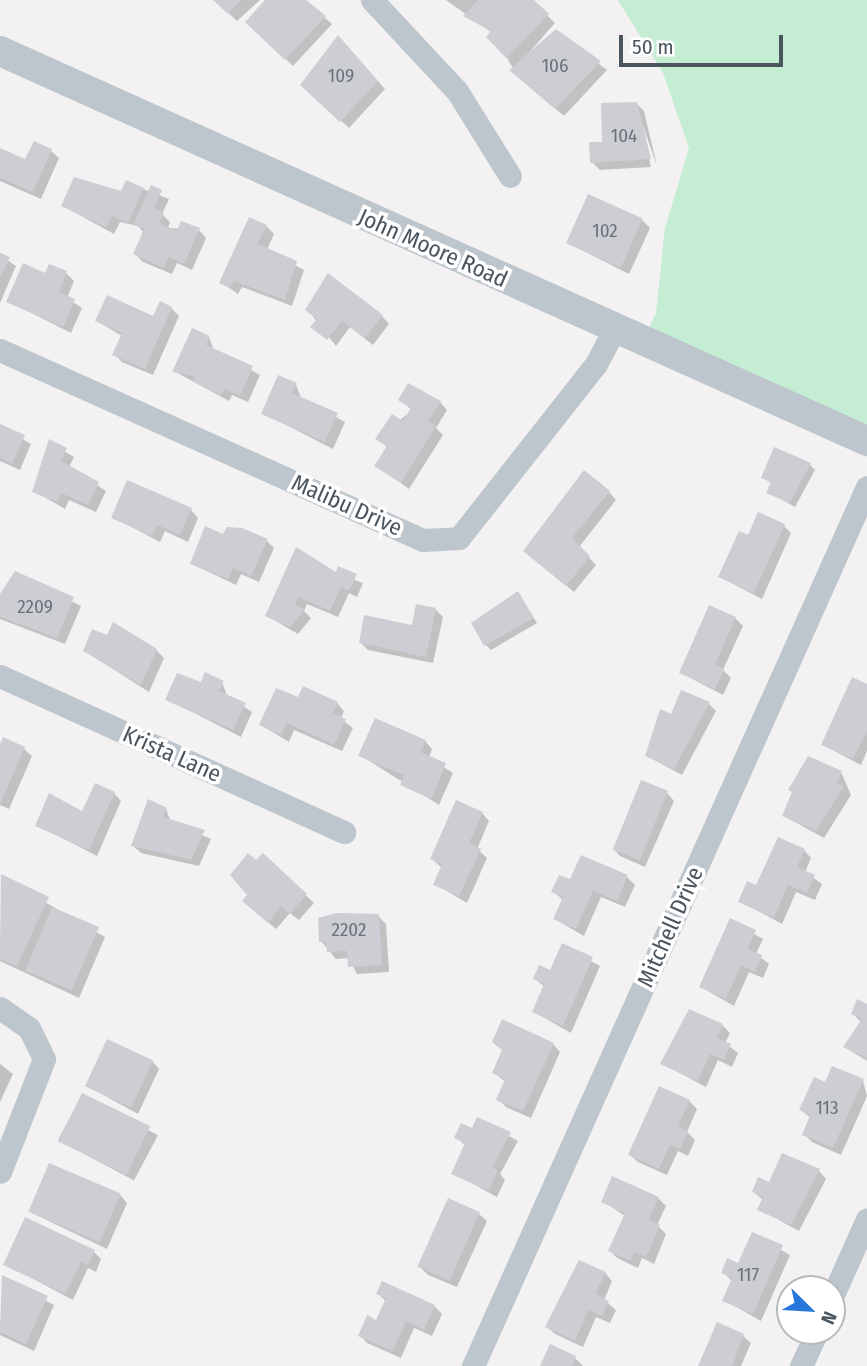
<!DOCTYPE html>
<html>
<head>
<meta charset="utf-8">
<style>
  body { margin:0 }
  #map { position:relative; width:867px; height:1366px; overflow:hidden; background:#f3f1f1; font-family:"Fira Sans Condensed",sans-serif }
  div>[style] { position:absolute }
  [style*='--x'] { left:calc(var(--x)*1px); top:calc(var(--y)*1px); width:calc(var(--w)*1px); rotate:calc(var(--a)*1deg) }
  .green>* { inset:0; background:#c4edd3 }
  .shadow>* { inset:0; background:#0003; transform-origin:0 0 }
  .building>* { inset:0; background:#ccced3; transform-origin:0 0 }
  .minor>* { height:23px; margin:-11.5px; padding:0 11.5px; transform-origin:11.5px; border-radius:11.5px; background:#bec6cd }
  .tertiary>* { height:30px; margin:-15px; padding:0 15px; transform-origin:15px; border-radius:15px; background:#bec6cd }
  span { translate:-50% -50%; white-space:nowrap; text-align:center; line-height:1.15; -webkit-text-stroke:7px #fff; paint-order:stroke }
  .number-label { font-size:19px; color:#6a737b }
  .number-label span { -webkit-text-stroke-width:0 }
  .street-label { font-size:23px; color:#4a555e }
  .north { position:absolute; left:776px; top:1275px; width:70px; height:70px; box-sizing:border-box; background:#fff; border:2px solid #b7bbbf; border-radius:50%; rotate:114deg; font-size:19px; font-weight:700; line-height:28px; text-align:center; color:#4a555e }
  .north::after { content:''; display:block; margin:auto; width:24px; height:32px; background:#2677d9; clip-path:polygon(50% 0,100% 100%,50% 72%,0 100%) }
  .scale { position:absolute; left:619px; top:35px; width:164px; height:32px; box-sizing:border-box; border:4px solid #4a555e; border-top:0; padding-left:9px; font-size:21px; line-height:24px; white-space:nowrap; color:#4a555e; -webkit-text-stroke:5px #fff; paint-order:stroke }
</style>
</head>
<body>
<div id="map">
  <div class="green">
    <div style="clip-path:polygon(618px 0,867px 0,867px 429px,647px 332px,656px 313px,665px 228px,689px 148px,663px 73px)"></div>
  </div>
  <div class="shadow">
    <div style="clip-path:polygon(215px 0,260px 0,237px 21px)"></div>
    <div style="clip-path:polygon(267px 0,305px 0,332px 24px,293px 66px,247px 22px)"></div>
    <div style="clip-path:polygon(446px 0,531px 0,555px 23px,519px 64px,556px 32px,607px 70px,564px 116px,519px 78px,492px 33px)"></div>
    <div style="clip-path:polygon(346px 45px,385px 89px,349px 128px,303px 85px)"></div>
    <div style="clip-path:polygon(636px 103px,644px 111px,657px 166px,637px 109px,651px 167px,600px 170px,592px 162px)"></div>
    <div style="clip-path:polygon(0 150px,26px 162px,51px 151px,59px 158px,41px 199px,0 181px)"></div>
    <div style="clip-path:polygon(143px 189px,169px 199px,162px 214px,170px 222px,168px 228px,199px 230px,206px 238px,192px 270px,177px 263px,172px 274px,143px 262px,135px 254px,143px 232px,138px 226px,120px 222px,114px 234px,63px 206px)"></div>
    <div style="clip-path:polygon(642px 220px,650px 228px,629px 274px,570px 244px)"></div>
    <div style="clip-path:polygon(266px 226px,274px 234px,267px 250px,304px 270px,292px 306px,242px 287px,238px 294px,222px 283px)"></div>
    <div style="clip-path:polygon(0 255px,16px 266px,0 303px)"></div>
    <div style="clip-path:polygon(66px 273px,74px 281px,67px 298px,82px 308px,71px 333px,8px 301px,46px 275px)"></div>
    <div style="clip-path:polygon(171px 308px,179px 316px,153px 375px,122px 362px,114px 354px,122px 336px,97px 321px,154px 318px)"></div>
    <div style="clip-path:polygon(308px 310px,382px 316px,389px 324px,373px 345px,350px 327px,336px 346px)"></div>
    <div style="clip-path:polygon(209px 337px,214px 350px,260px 375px,248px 402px,232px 395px,229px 401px,174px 371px)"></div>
    <div style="clip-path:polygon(296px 385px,301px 398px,345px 422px,333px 449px,263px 413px)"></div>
    <div style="clip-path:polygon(400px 400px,440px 402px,447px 410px,436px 428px,443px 435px,409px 489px,377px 466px,388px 448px,378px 439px,412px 410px)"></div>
    <div style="clip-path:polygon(0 426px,31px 444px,20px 470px,0 461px)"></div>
    <div style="clip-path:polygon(49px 442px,74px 457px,69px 467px,106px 491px,96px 512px,69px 500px,65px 509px,34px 491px)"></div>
    <div style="clip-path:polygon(810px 465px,815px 470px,795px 507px,768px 492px,772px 484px,763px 477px)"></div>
    <div style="clip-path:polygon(609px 492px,616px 500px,579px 547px,596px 565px,574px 592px,531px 556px)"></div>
    <div style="clip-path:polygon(191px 510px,198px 518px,188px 542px,165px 531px,160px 542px,113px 517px)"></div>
    <div style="clip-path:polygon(784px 526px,791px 533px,762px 599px,720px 577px,749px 537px)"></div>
    <div style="clip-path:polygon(224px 536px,267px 541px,274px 548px,259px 582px,241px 574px,236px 585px,192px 564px)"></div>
    <div style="clip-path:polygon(16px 573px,81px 606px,65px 644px,0 619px,0 601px)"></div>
    <div style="clip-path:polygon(337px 574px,363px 583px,357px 597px,349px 593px,338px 617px,307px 604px,304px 611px,311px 618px,298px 634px,267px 616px)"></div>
    <div style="clip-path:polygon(518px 593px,537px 623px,491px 650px,486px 645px)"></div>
    <div style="clip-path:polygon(435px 609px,443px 617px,433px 663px,368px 650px,360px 642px,413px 627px)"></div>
    <div style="clip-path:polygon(735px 618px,743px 626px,723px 670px,731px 678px,723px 695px,681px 673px)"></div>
    <div style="clip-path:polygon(156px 650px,164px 658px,149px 692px,85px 651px)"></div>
    <div style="clip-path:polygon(222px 682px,227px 696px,252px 712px,241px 737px,167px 699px)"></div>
    <div style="clip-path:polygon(867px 686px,867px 751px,861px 765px,823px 745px)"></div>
    <div style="clip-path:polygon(299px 700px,337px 703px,344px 711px,341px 719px,353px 728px,342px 751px,294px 730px,289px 742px,261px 725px)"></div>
    <div style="clip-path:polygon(709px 704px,716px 711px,682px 775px,647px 756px,661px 711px,672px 716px)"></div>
    <div style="clip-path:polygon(425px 741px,432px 749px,429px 758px,453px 773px,439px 805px,360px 755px)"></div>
    <div style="clip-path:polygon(0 749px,24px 749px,32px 756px,9px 809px,0 805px)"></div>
    <div style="clip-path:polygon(841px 772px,851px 795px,824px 838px,784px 816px,794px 793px)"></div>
    <div style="clip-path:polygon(114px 793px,121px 801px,97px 856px,37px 825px,83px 814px)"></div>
    <div style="clip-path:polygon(667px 793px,674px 801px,645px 867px,620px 856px,613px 848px)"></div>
    <div style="clip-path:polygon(166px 809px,171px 822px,211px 839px,199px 866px,141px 853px,133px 846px)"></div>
    <div style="clip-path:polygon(482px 813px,489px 821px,477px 849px,487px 858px,467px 903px,435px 884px,442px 868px,432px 859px)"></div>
    <div style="clip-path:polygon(804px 850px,811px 858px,805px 872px,822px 884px,815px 900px,796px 892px,782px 924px,740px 901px)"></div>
    <div style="clip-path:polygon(263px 855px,314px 903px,299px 920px,290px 913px,276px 929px,252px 908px)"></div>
    <div style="clip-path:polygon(2px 877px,105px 937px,79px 998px,0 961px)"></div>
    <div style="clip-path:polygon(627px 877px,635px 885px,625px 907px,601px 897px,584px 936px,555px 919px,563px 900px,554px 892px,571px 882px)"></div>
    <div style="clip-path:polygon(378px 916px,386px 924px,389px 972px,357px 974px,349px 958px,336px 959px,321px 941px)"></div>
    <div style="clip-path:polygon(731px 921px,763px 939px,756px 954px,769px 964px,763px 978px,749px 972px,734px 1006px,701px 987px)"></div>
    <div style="clip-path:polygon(563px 946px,600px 966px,571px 1033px,534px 1012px,545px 987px,535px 979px,551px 973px)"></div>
    <div style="clip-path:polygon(867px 1006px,867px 1061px,845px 1047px,862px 1023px,853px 1014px)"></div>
    <div style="clip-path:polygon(722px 1025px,730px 1033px,725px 1043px,738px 1053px,732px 1067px,718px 1060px,706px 1087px,663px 1064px)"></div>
    <div style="clip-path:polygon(553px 1044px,560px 1052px,531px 1118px,506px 1107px,498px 1099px,506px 1082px,494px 1073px)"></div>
    <div style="clip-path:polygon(152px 1061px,159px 1069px,138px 1114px,87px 1086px)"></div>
    <div style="clip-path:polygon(0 1064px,13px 1074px,0 1102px)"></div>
    <div style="clip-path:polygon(863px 1081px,867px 1096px,841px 1155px,812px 1142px,804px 1134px,811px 1118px,801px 1110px,826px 1084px)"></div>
    <div style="left:82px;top:1095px;width:86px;height:51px;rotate:28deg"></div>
    <div style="clip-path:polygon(689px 1101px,697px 1109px,687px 1132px,695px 1140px,688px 1156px,678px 1151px,667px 1175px,638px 1162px,630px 1155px)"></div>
    <div style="clip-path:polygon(478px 1119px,518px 1141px,500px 1174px,505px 1180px,497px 1197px,453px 1173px,466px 1146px,456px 1137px,473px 1130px)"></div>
    <div style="clip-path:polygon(819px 1171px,826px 1179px,799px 1231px,759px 1209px,763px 1200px,754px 1192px)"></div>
    <div style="clip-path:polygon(120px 1195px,127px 1203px,107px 1249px,30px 1212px)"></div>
    <div style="clip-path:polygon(658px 1198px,666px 1206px,657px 1225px,666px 1234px,654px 1264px,642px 1258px,638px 1268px,617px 1258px,610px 1251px,625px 1216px,603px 1201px)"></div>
    <div style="clip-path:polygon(479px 1214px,487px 1221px,457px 1287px,428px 1275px,420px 1267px)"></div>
    <div style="clip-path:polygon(753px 1234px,790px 1255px,761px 1321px,724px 1300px,732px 1281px,723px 1272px,739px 1265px)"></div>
    <div style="clip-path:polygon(94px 1252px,101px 1259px,96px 1272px,88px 1268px,73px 1300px,5px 1264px)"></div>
    <div style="clip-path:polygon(605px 1273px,612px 1281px,604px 1300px,616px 1310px,610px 1323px,596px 1317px,583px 1347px,555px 1334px,547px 1327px)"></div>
    <div style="clip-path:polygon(3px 1278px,54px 1305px,34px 1351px,0 1335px)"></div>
    <div style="clip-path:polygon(378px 1294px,434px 1306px,442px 1314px,432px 1336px,414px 1328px,401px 1358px,367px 1343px,360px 1335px,377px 1322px,386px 1301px)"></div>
    <div style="clip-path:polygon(743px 1336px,751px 1343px,741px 1366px,700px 1366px)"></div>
    <div style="clip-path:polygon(551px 1347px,575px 1358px,583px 1366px,542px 1366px)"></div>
  </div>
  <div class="building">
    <div style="clip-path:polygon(213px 0,241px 0,228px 14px)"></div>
    <div style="clip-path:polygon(265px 0,306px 0,326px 16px,285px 60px,245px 22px)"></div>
    <div style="clip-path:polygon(478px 0,534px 0,549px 14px,506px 58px,486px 37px,491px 31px,463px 16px)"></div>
    <div style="clip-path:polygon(556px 29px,601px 61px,555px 109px,509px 70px)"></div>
    <div style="clip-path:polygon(338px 35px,378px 81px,340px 122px,300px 85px)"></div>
    <div style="clip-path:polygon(637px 102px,651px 159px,590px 163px,589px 142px,602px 142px,601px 103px)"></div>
    <div style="clip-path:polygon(34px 141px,52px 149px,33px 192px,0 178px,0 148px,25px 159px)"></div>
    <div style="clip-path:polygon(74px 177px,121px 191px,126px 180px,144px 188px,128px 223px,112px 216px,106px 227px,61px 206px)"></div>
    <div style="clip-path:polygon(151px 185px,162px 190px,154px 208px,164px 213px,159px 223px,177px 231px,181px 221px,200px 228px,184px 264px,169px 257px,164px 268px,133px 254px,144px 229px,133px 225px)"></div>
    <div style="left:588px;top:194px;width:60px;height:54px;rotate:24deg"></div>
    <div style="clip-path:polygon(249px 217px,267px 225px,258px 244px,297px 261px,285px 300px,234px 281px,230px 288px,219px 283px)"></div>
    <div style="clip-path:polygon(0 253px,10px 257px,0 278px)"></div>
    <div style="clip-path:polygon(23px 263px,45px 273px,49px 264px,67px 271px,59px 292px,75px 299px,63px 327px,6px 302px)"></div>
    <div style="clip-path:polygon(328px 273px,383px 315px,365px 338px,342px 321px,327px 340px,310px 327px,317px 319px,305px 310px)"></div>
    <div style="clip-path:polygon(107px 295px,153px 316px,160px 301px,172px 307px,145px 369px,112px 355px,122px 333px,95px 321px)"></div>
    <div style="clip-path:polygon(192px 328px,210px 336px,206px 345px,253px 366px,240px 396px,224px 389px,221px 395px,194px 382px,196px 377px,172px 372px)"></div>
    <div style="clip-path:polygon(278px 375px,297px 383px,292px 393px,338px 413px,325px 442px,261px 414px)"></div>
    <div style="clip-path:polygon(408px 383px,441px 401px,428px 421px,436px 426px,401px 483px,374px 466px,387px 446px,375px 439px,392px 414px,403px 421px,411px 408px,398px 400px)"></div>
    <div style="clip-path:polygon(0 424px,25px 435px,12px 464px,0 458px)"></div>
    <div style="clip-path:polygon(49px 439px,67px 448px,61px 461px,99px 482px,88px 505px,61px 493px,57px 502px,32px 492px)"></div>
    <div style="clip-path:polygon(774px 447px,811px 463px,790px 503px,766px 493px,771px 482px,761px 478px)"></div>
    <div style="clip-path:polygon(584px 470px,610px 491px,572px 538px,590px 556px,566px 586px,523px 551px)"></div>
    <div style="clip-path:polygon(127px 480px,192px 508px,180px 535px,157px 525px,152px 536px,111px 518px)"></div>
    <div style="clip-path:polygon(758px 512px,785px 524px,754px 593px,718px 577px,739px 531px,748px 535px)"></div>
    <div style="clip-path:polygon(205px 526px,223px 534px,227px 527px,242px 528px,268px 539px,251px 576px,233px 568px,228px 579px,190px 564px)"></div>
    <div style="clip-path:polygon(296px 547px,336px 572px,338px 566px,357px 574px,349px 591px,341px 587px,330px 611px,299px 597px,295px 605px,305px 609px,290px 627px,265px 616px)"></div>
    <div style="clip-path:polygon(15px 571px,74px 597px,57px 638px,0 617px,0 594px)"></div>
    <div style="clip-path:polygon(518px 591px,534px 618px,484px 646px,471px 623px)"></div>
    <div style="clip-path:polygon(416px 604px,436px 608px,426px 657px,359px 643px,364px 615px,412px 625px)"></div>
    <div style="clip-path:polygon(709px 605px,736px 617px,715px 664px,724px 669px,715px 689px,679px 673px)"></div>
    <div style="clip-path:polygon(113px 622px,157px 649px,141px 685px,83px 651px,92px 629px,107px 635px)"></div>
    <div style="clip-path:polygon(205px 672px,224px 681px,219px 691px,246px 703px,233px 730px,165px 700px,177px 673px,201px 682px)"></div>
    <div style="clip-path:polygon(852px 677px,867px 684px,867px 731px,853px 759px,821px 745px)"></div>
    <div style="clip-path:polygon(303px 686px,338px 702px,333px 713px,346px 719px,334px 745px,287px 723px,281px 735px,259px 725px,276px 688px,298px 697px)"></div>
    <div style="clip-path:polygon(681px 690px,710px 702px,674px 769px,645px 756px,660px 709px,671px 714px)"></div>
    <div style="clip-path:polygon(375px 718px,426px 740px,420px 752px,446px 763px,431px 799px,400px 785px,404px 775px,358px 756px)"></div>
    <div style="clip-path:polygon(3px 737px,25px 747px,0 804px,0 744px)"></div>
    <div style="clip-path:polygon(808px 756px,842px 771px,837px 783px,844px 786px,816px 831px,782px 816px,792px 792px,788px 790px)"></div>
    <div style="left:641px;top:780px;width:29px;height:75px;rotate:22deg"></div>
    <div style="clip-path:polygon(95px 783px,115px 792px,89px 850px,35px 826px,49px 793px,82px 811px)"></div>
    <div style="clip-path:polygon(148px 799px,167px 808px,163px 817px,205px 830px,191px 860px,131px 846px)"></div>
    <div style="clip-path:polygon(456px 800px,483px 812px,469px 843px,481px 849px,459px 896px,433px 885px,442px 864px,430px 859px)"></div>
    <div style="clip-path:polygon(778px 837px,805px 849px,797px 867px,815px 875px,807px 893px,788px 885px,774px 918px,738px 902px,747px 881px,756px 885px)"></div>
    <div style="clip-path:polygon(248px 853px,256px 860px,263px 853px,307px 894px,290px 914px,281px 906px,268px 923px,242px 901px,247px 895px,230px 875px)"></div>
    <div style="clip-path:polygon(581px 855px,628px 875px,617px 901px,593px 891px,576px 929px,553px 919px,563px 897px,551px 892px,559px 875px,570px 879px)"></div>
    <div style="clip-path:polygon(1px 874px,49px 897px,17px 966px,0 959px)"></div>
    <div style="left:52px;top:907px;width:51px;height:69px;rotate:23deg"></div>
    <div style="clip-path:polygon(337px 913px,379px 914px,382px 965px,348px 967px,347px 951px,327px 952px,326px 942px,319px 942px,318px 918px)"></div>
    <div style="clip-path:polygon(730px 918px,756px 930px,748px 949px,762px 955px,755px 972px,741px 965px,726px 999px,699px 987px)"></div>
    <div style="clip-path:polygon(562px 943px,593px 957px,563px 1026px,532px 1012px,544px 984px,533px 979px,539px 965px,550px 970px)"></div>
    <div style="clip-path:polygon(857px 999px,867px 1004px,867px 1058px,843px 1047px,862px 1019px,851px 1014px)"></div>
    <div style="clip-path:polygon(689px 1009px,723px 1024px,717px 1038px,731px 1044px,724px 1060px,710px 1054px,698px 1081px,660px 1064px)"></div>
    <div style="clip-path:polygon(502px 1019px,554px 1043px,523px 1111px,496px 1100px,505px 1079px,492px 1073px,502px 1050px,492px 1042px)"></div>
    <div style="left:107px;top:1039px;width:51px;height:52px;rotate:25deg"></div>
    <div style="clip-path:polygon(832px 1066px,864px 1079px,833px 1148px,802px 1135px,810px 1115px,799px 1110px,814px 1077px,825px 1082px)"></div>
    <div style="clip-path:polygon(659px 1086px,690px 1100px,678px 1126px,688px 1131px,680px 1149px,670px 1145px,659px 1169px,628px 1155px)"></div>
    <div style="left:82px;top:1093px;width:76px;height:54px;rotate:26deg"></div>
    <div style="clip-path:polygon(477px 1117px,511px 1132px,492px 1168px,498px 1170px,489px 1191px,451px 1174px,465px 1143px,454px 1138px,461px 1123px,472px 1128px)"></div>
    <div style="clip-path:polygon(782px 1153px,820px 1169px,791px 1225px,757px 1210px,763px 1197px,752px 1192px,758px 1177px,769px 1182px)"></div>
    <div style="left:49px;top:1163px;width:78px;height:53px;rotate:23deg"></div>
    <div style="clip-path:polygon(612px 1176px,659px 1197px,649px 1220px,660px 1225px,646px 1257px,634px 1252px,631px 1261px,608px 1251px,625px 1213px,601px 1202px)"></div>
    <div style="left:448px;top:1198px;width:35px;height:75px;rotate:24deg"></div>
    <div style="clip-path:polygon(25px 1217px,95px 1250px,88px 1265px,81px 1262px,65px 1294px,3px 1265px)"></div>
    <div style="clip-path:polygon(752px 1232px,783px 1245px,753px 1314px,722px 1301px,732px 1278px,721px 1273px,727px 1258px,738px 1263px)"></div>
    <div style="clip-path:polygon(579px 1260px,606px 1272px,595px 1294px,609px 1301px,602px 1316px,588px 1310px,575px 1341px,545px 1327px)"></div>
    <div style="clip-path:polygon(2px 1275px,48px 1296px,26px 1344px,0 1332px)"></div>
    <div style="clip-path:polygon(382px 1281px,435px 1305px,424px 1330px,406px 1321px,393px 1351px,358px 1336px,367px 1315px,376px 1320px,386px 1298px,376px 1294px)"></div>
    <div style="clip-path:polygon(717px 1322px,744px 1334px,732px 1366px,698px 1366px)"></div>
    <div style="clip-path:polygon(550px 1344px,576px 1356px,572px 1366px,540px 1366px)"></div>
  </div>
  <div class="minor">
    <div style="--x:372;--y:0;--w:125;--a:47"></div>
    <div style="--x:457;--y:91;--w:100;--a:58.1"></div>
    <div style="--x:0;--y:350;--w:464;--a:24.2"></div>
    <div style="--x:423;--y:540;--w:36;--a:-3"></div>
    <div style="--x:459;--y:538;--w:221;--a:-51.8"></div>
    <div style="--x:596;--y:364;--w:38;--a:-62"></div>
    <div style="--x:0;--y:676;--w:378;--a:24.4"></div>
    <div style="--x:0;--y:1008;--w:35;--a:35"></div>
    <div style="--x:29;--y:1028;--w:34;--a:64"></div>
    <div style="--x:44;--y:1059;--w:121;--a:111.3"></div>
    <div style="--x:832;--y:1297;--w:85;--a:-65.8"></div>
    <div style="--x:473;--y:1366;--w:963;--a:-65.86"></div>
    <div style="--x:801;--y:1366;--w:38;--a:-65"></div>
  </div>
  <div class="tertiary">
    <div style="--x:0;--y:51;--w:951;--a:24.22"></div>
  </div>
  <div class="number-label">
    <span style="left:555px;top:66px">106</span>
    <span style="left:341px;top:76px">109</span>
    <span style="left:624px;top:136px">104</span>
    <span style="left:605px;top:231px">102</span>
    <span style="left:35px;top:607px">2209</span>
    <span style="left:349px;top:930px">2202</span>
    <span style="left:827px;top:1108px">113</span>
    <span style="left:748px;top:1275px">117</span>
  </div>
  <div class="street-label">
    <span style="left:433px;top:248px;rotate:24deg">John Moore Road</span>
    <span style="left:347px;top:505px;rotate:24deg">Malibu Drive</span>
    <span style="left:172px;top:754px;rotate:24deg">Krista Lane</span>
    <span style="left:670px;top:927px;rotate:-66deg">Mitchell Drive</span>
  </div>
  <div class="north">N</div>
  <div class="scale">50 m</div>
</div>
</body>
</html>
